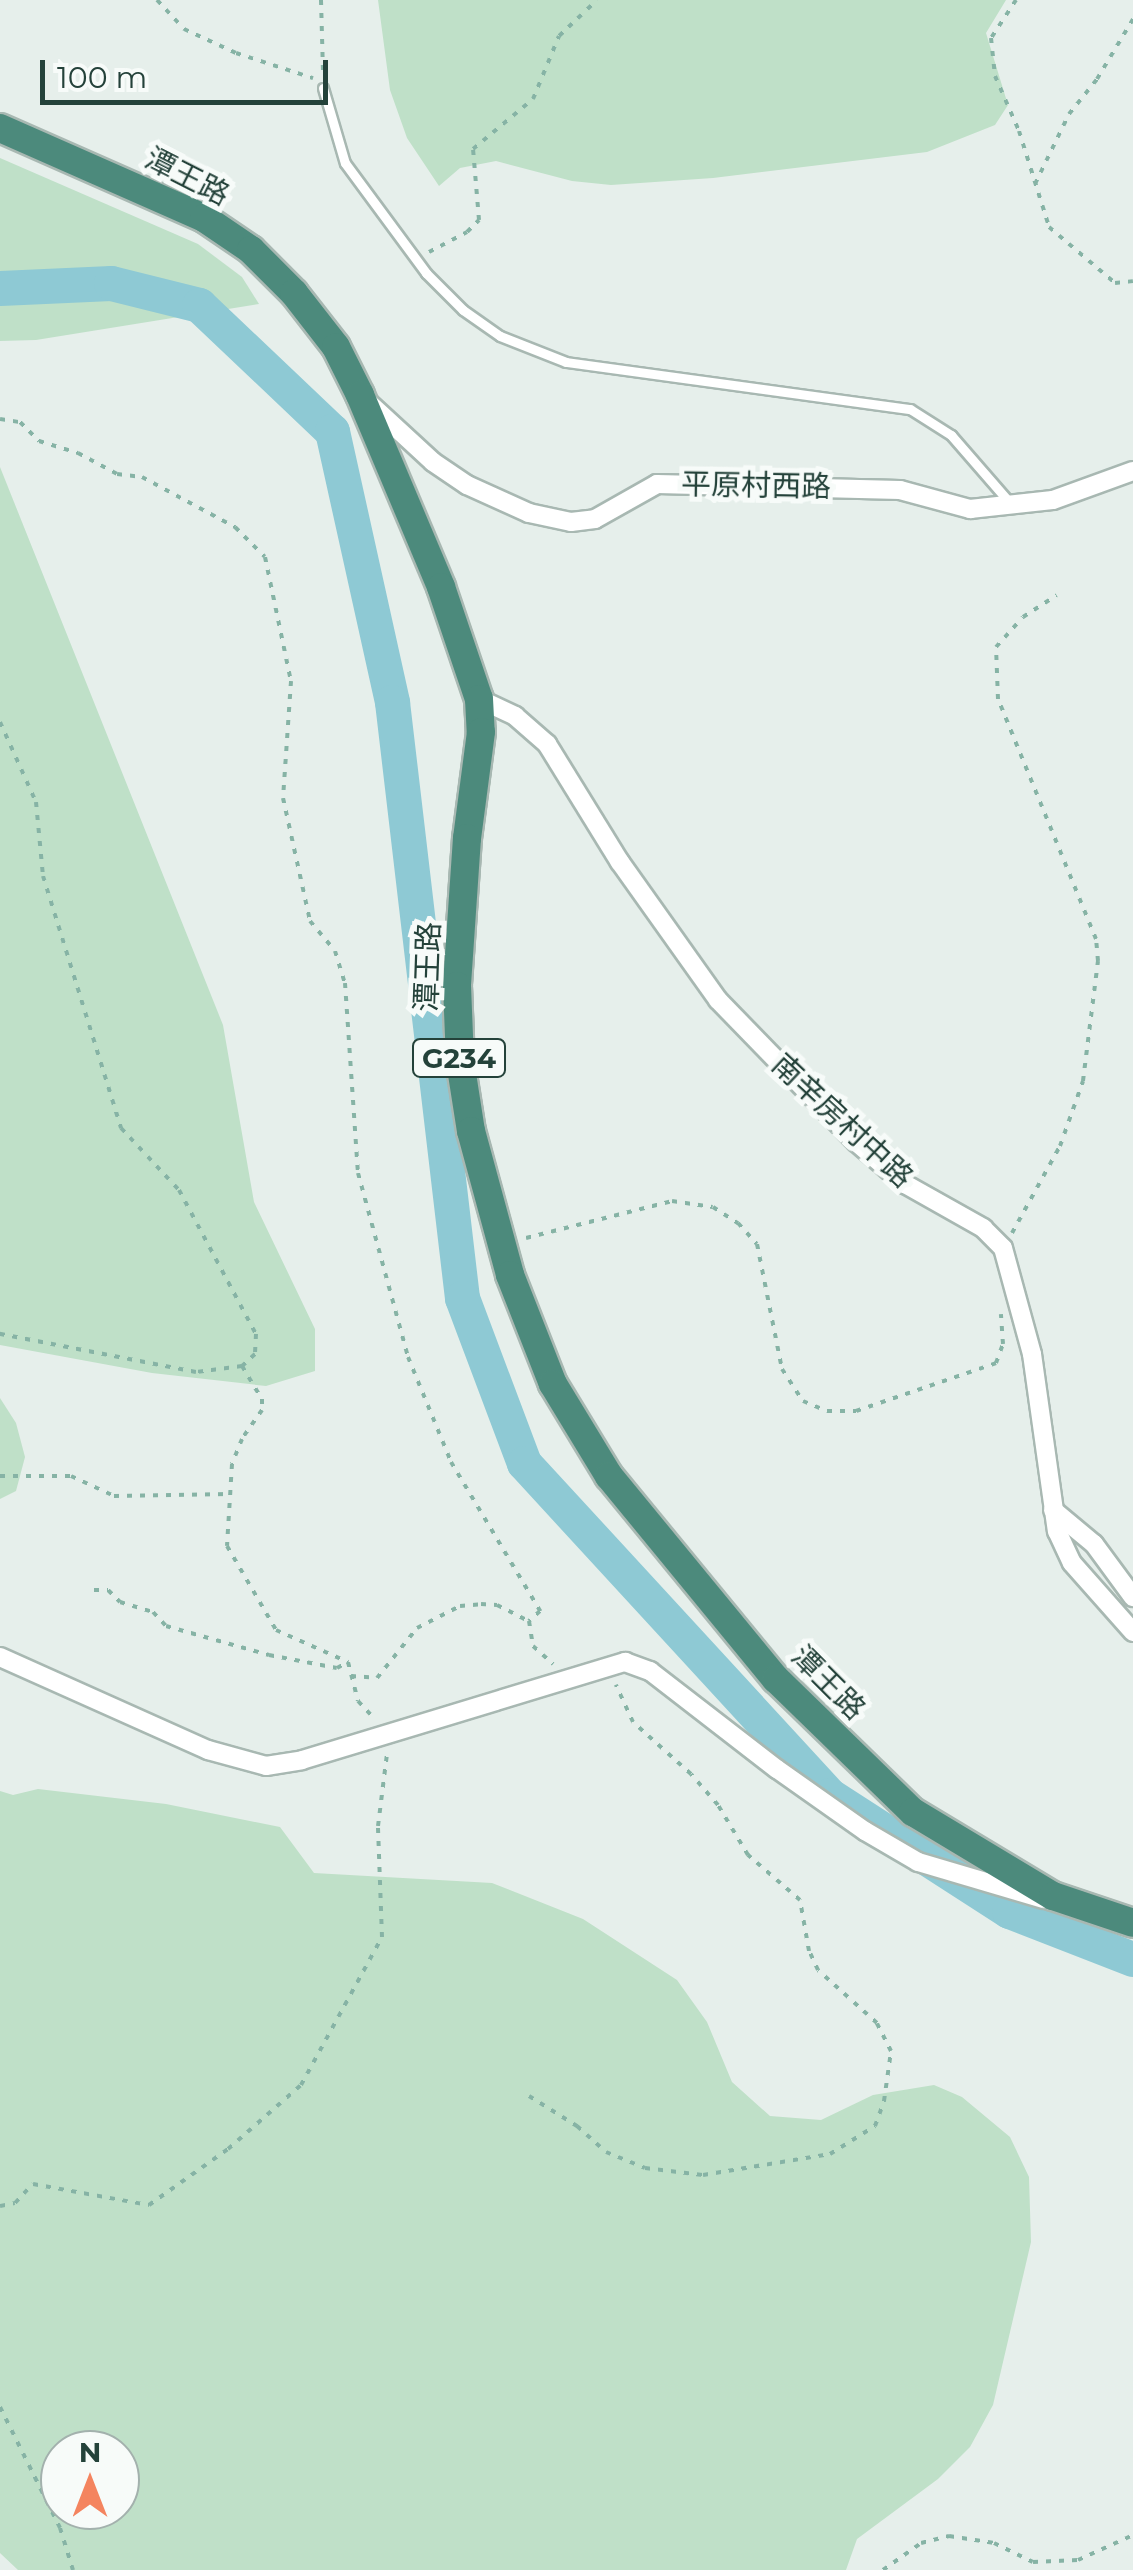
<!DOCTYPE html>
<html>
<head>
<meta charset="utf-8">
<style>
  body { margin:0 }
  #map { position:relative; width:1133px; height:2570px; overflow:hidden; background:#e6efeb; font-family:Montserrat,"Noto Sans SC",sans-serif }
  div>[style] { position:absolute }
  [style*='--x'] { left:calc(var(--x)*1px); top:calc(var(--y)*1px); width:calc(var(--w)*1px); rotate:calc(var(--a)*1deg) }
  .green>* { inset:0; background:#bfe0c8 }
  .river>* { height:35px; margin:-17.5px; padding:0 17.5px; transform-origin:17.5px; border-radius:17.5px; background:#8ec9d4 }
  .path>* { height:4px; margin-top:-2px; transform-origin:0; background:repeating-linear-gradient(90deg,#86b3a5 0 5px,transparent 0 13px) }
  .roads { filter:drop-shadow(2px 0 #a8b8b2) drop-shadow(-2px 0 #a8b8b2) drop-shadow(0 2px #a8b8b2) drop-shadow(0 -2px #a8b8b2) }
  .service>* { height:9px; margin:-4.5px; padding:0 4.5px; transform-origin:4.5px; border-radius:4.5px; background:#fff }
  .minor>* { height:18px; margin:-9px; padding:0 9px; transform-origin:9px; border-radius:9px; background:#fff }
  .trunk>* { height:28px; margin:-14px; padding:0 14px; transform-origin:14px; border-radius:14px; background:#4c8a7c }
  span { translate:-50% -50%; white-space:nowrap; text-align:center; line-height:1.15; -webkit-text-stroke:10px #f7fbf9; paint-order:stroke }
  .shield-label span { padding:2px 8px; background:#f7fbf9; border:2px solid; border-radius:8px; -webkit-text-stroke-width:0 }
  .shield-label { font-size:28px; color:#24423a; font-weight:700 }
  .street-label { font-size:30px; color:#24423a }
  .north { position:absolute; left:40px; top:2430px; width:100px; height:100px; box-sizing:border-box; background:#f7fbf9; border:2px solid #a3b1ad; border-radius:50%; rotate:0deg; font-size:28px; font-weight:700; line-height:40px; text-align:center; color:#24423a }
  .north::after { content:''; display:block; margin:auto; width:35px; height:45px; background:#f4845f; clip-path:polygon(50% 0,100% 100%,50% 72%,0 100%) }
  .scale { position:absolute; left:40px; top:60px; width:288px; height:45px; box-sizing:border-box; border:5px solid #24423a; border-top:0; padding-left:12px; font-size:30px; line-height:35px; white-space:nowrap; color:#24423a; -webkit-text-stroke:8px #f7fbf9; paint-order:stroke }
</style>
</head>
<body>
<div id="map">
  <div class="green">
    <div style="clip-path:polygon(378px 0,1006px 0,986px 33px,1008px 105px,995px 125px,927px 152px,713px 178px,611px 185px,572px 181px,496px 161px,460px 168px,439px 186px,407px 138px,390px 90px)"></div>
    <div style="clip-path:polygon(0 158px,198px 244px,242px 277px,259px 304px,36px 340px,0 341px)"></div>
    <div style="clip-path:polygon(0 467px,223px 1025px,254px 1202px,315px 1329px,315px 1371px,266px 1386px,152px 1373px,0 1345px)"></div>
    <div style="clip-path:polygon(0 1398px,16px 1423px,25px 1457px,16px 1491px,0 1499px)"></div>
    <div style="clip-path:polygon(evenodd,38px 1789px,166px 1804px,280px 1827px,314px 1873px,492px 1883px,583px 1919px,677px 1980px,707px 2022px,732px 2082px,770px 2116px,821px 2120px,873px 2095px,934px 2085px,962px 2097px,1010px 2137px,1029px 2177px,1031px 2242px,993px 2405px,970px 2447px,938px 2479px,857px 2539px,846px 2570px,18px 2570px,0 2553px,0 1791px,13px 1795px,38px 1789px,60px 2450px,120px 2450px,120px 2510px,60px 2510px,60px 2450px)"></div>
  </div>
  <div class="river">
    <div style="--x:0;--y:288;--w:111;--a:-2.6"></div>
    <div style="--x:111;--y:283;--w:91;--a:14"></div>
    <div style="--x:199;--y:305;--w:183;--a:43.5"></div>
    <div style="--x:332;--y:431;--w:278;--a:77.5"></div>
    <div style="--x:392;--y:702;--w:600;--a:83.3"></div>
    <div style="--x:462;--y:1298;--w:176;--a:69.4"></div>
    <div style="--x:524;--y:1463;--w:451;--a:47.4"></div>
    <div style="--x:829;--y:1795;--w:214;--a:32.8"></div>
    <div style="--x:1009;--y:1911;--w:133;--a:21.2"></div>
  </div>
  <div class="path">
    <div style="--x:157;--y:0;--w:40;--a:47"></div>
    <div style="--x:184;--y:29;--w:57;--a:24.8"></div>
    <div style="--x:236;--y:53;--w:81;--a:18"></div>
    <div style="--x:321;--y:0;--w:73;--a:88.4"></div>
    <div style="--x:1016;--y:0;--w:45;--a:123.3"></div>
    <div style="--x:991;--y:38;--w:38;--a:84"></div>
    <div style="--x:995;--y:76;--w:60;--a:66.4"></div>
    <div style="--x:1019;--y:131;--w:101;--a:72.6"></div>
    <div style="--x:1049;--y:227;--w:87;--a:40.3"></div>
    <div style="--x:1115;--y:283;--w:18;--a:-6"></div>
    <div style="--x:1035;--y:184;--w:78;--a:-64.1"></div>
    <div style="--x:1069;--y:114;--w:45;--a:-51.3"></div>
    <div style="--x:1097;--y:79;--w:70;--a:-59"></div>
    <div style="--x:429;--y:252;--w:43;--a:-27.8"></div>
    <div style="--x:467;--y:232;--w:17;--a:-45"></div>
    <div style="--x:479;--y:220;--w:71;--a:-94.8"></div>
    <div style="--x:473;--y:149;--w:78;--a:-39.8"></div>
    <div style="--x:533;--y:99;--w:68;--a:-67.6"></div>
    <div style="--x:559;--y:36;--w:52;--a:-43.5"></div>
    <div style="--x:0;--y:419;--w:20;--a:9"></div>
    <div style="--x:20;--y:422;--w:27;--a:45"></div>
    <div style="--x:39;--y:441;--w:41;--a:17.1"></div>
    <div style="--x:78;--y:453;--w:44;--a:28.3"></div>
    <div style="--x:117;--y:474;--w:25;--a:7"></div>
    <div style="--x:142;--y:477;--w:106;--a:28.3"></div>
    <div style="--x:235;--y:527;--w:42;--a:45"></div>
    <div style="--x:265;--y:557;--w:127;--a:78.2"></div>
    <div style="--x:291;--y:681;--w:117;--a:93.9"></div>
    <div style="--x:283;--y:798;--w:126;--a:77.6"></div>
    <div style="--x:310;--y:921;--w:39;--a:50"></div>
    <div style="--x:335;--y:951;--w:34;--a:73"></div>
    <div style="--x:345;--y:983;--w:190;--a:86.1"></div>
    <div style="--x:358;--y:1173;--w:191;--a:74.8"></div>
    <div style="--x:408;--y:1357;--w:113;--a:67.7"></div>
    <div style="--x:451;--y:1462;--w:174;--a:59.1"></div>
    <div style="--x:540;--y:1611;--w:15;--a:138"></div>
    <div style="--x:0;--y:722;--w:88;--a:65.8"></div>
    <div style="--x:36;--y:802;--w:74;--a:84.6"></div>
    <div style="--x:43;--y:876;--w:264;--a:72.8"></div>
    <div style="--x:121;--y:1128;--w:85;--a:46.9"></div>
    <div style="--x:179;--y:1190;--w:163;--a:61.9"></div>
    <div style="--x:256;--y:1334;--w:20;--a:93"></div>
    <div style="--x:255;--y:1354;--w:18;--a:137"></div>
    <div style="--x:242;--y:1366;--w:46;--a:172.6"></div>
    <div style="--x:196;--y:1372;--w:200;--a:-169"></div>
    <div style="--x:1012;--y:1233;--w:99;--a:-61.1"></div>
    <div style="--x:1060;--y:1146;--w:69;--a:-70.5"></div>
    <div style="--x:1083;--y:1081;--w:121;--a:-82.9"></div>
    <div style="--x:1098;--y:961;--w:22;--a:-95"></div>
    <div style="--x:1096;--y:939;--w:259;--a:-112.2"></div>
    <div style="--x:998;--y:699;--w:52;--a:-92.2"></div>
    <div style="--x:996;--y:647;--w:40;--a:-48"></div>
    <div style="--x:1023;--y:617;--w:40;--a:-32.9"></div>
    <div style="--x:526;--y:1238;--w:151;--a:-14.2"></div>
    <div style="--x:672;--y:1201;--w:41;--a:8.3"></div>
    <div style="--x:713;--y:1207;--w:30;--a:33"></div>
    <div style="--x:738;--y:1223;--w:28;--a:48"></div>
    <div style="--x:757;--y:1244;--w:127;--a:78.7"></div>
    <div style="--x:782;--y:1369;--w:38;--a:57"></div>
    <div style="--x:803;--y:1401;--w:26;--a:23"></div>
    <div style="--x:827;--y:1411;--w:29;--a:0"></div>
    <div style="--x:856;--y:1411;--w:148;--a:-18.9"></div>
    <div style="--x:996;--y:1363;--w:20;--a:-70"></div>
    <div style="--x:1003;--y:1344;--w:30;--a:-94"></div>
    <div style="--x:242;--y:1366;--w:39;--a:59"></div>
    <div style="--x:262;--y:1399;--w:11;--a:90"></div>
    <div style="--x:262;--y:1410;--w:35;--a:125"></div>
    <div style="--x:242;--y:1439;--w:27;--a:112"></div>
    <div style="--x:232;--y:1464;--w:82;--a:93.5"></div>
    <div style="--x:227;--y:1546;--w:97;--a:59.7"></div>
    <div style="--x:276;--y:1630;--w:79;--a:24"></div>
    <div style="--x:348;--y:1662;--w:40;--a:75.6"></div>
    <div style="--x:358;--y:1701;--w:23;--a:47"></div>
    <div style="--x:0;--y:1476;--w:71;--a:0"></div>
    <div style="--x:71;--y:1476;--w:47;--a:24.9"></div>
    <div style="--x:114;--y:1496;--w:116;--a:-1"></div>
    <div style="--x:94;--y:1590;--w:14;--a:0"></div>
    <div style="--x:108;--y:1590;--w:17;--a:45"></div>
    <div style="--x:120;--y:1602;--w:34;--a:17"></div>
    <div style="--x:153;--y:1612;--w:19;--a:47"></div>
    <div style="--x:166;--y:1626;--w:107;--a:15.7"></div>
    <div style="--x:269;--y:1655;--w:69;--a:10.8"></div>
    <div style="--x:337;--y:1668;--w:13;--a:-29"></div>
    <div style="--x:351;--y:1676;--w:26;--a:4"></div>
    <div style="--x:377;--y:1678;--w:64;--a:-51.3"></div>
    <div style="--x:417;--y:1628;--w:48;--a:-27.1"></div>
    <div style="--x:460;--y:1606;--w:21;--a:-5"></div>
    <div style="--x:481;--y:1604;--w:16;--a:4"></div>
    <div style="--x:497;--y:1605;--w:36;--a:27"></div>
    <div style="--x:529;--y:1621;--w:25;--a:81"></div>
    <div style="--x:533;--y:1646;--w:27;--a:42"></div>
    <div style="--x:529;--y:2096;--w:57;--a:32"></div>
    <div style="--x:577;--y:2126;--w:39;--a:42"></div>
    <div style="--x:606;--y:2152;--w:42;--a:22.3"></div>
    <div style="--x:645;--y:2168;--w:58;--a:6.9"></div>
    <div style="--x:703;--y:2175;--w:129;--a:-9.4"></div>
    <div style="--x:830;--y:2154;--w:53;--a:-31.9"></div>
    <div style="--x:875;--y:2126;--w:27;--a:-70"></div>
    <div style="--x:884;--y:2101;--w:50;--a:-82"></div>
    <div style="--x:891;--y:2051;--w:31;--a:-117"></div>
    <div style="--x:877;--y:2023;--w:79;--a:-138.1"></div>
    <div style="--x:818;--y:1970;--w:21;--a:-115"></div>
    <div style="--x:809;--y:1951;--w:52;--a:-100"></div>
    <div style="--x:800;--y:1900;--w:69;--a:-139.1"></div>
    <div style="--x:748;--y:1855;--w:58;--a:-121"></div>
    <div style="--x:718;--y:1805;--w:41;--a:-131.1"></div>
    <div style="--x:691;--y:1774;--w:78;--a:-138.1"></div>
    <div style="--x:633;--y:1722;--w:41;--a:-114.7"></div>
    <div style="--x:0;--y:2206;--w:15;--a:-11"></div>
    <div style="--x:15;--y:2203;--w:26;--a:-47"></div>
    <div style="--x:33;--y:2184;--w:118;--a:10.3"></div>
    <div style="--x:149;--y:2205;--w:97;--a:-35.3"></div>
    <div style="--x:228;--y:2149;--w:97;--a:-41.2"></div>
    <div style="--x:301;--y:2085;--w:169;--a:-61.3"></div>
    <div style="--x:382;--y:1937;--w:111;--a:-92.1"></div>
    <div style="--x:378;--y:1826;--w:73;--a:-82.9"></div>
    <div style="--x:0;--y:2407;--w:135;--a:63.6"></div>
    <div style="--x:60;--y:2528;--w:44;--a:72.8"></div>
    <div style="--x:883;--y:2570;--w:47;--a:-35.4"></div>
    <div style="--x:921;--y:2543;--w:29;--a:-14"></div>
    <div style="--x:949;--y:2536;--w:46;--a:8.8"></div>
    <div style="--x:994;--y:2543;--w:43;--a:26"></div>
    <div style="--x:1033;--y:2562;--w:45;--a:-2.5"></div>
    <div style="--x:1078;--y:2560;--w:60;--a:-24.4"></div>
  </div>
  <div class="roads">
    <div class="service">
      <div style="--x:323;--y:88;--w:78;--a:73.7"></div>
      <div style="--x:345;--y:163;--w:137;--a:53.6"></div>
      <div style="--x:426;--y:273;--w:52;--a:45"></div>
      <div style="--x:463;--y:310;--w:45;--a:35.1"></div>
      <div style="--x:500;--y:336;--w:71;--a:21.5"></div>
      <div style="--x:566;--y:362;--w:347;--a:7.8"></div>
      <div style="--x:910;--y:409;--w:49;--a:32.4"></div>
      <div style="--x:951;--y:435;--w:91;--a:49"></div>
    </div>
    <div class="minor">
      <div style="--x:368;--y:402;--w:88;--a:42.7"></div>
      <div style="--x:433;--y:462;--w:41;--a:34.1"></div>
      <div style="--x:467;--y:485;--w:68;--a:24.3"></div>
      <div style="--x:529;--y:513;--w:43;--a:12.1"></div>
      <div style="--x:571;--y:522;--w:24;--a:-7"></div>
      <div style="--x:595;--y:519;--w:71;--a:-29.4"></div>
      <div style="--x:657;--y:484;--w:243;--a:1.4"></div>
      <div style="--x:900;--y:490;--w:73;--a:15.2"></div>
      <div style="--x:970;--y:509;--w:83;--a:-6.2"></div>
      <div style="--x:1053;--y:500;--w:85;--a:-19.9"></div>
      <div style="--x:479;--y:699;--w:40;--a:25"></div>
      <div style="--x:515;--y:716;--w:43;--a:41.2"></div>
      <div style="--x:547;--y:744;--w:139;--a:58.3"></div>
      <div style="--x:620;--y:862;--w:169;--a:54.6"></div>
      <div style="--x:718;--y:1000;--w:198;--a:45.8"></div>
      <div style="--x:856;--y:1142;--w:65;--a:40.6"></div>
      <div style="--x:905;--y:1184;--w:90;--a:29.4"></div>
      <div style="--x:983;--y:1228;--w:28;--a:45"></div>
      <div style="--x:1003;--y:1248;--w:110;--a:74.7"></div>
      <div style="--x:1032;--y:1354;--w:179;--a:82"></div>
      <div style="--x:1057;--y:1531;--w:35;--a:65"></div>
      <div style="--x:1072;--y:1563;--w:92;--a:48.5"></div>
      <div style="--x:1053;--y:1510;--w:53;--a:39.7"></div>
      <div style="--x:1094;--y:1544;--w:66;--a:53.7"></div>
      <div style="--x:0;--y:1657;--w:228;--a:24.1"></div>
      <div style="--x:208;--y:1750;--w:60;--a:15.4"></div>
      <div style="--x:266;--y:1766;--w:36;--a:-9"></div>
      <div style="--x:302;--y:1760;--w:338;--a:-16.9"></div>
      <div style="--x:625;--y:1662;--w:27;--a:20"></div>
      <div style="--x:650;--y:1671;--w:160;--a:37.7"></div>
      <div style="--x:777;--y:1769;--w:108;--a:35.2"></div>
      <div style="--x:865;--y:1831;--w:61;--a:30.3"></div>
      <div style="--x:918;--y:1862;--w:131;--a:16.4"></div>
    </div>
    <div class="trunk">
      <div style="--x:0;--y:128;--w:223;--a:23.8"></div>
      <div style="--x:204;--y:218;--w:57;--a:34.2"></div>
      <div style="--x:251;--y:250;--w:61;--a:45"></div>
      <div style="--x:294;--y:293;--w:68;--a:52.1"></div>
      <div style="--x:336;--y:347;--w:54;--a:63.4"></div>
      <div style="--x:360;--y:395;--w:208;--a:67.1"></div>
      <div style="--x:441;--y:587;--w:118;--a:71.3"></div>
      <div style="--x:479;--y:699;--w:33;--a:87"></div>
      <div style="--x:481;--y:732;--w:107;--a:97.5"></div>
      <div style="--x:467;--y:838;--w:148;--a:93.9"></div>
      <div style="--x:457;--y:986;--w:75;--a:87.7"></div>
      <div style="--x:460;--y:1061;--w:71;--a:81.1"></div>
      <div style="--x:471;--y:1131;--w:149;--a:74.8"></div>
      <div style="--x:510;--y:1275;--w:117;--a:68.5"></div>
      <div style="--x:553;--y:1384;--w:108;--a:58.7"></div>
      <div style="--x:609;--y:1476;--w:263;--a:50.6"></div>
      <div style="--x:776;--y:1679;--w:191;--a:44.2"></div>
      <div style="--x:913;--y:1812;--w:163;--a:31"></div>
      <div style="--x:1053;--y:1896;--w:84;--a:18.6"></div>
    </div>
  </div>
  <div class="shield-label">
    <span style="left:459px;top:1058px">G234</span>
  </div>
  <div class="street-label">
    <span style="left:187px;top:177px;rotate:27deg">潭王路</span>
    <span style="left:756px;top:486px;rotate:1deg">平原村西路</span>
    <span style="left:428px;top:967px;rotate:-88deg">潭王路</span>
    <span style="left:842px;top:1121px;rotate:43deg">南辛房村中路</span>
    <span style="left:828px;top:1683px;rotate:45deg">潭王路</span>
  </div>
  <div class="north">N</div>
  <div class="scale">100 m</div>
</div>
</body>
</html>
